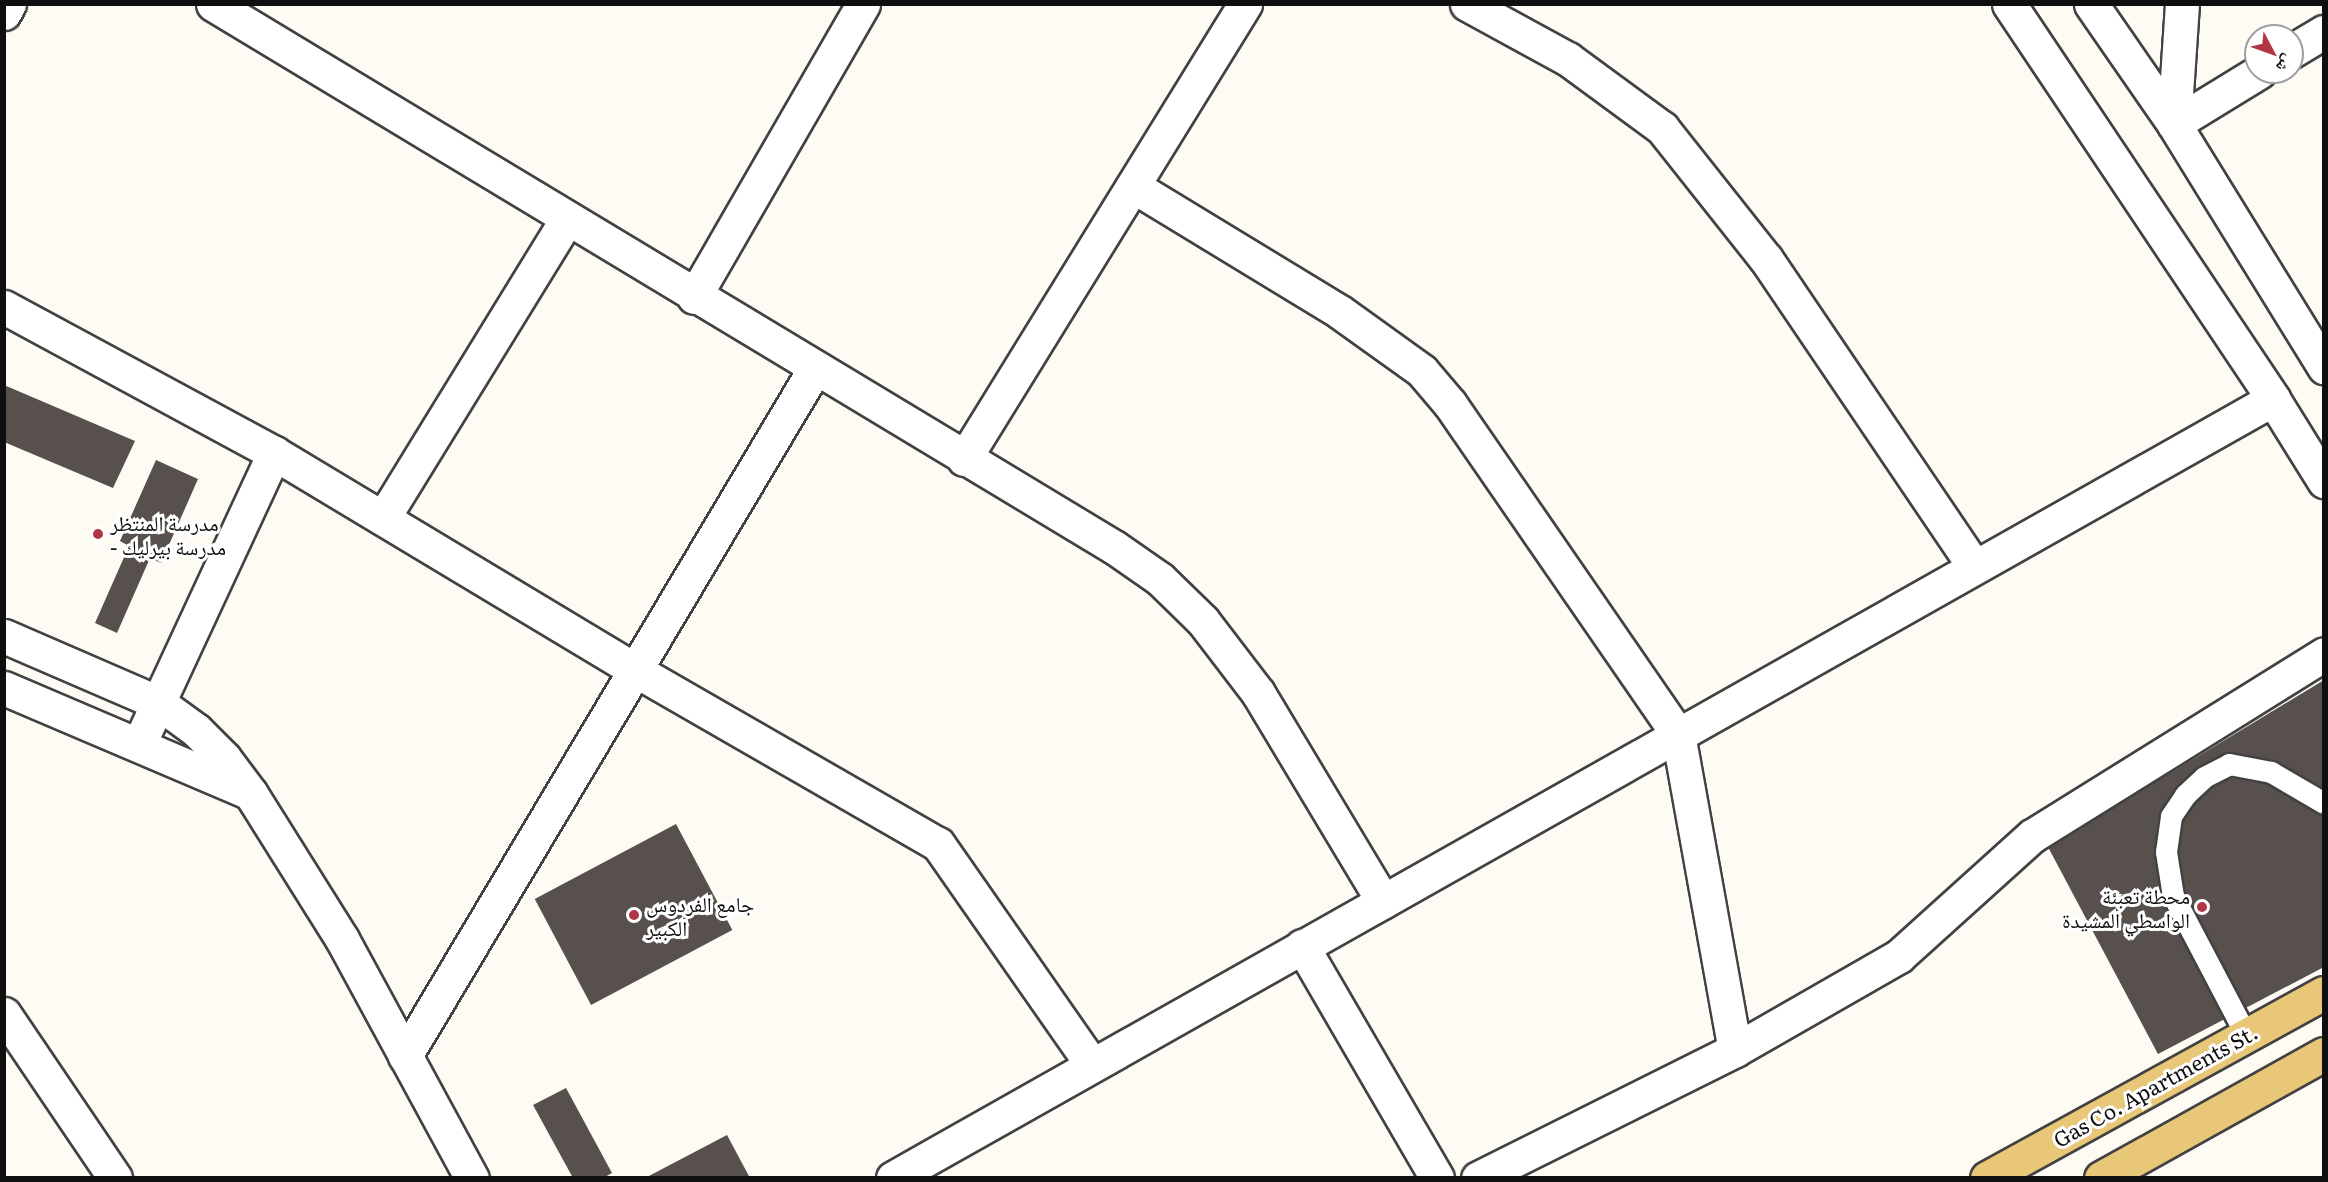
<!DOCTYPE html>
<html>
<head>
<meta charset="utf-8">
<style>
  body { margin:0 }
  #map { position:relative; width:2328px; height:1182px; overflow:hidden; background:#fdfbf3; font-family:Literata,"Noto Naskh Arabic",serif }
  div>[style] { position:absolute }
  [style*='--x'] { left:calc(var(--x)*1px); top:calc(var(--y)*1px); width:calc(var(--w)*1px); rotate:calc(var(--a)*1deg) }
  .building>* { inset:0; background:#57504d; transform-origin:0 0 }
  .roads { filter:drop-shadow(2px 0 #424242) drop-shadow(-2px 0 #424242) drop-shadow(0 2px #424242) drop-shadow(0 -2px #424242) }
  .service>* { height:21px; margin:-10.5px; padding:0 10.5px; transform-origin:10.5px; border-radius:10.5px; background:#fff }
  .minor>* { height:33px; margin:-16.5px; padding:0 16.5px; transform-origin:16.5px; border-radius:16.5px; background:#fff }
  .tertiary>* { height:33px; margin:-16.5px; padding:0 16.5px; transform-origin:16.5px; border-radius:16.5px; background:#fff }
  .primary>* { height:33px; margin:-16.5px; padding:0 16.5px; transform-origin:16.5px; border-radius:16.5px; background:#e8c878 }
  .dots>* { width:16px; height:16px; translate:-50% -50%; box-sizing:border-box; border:3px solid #fff; border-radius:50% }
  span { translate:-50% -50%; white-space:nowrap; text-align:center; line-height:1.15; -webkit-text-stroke:6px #fff; paint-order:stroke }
  .poi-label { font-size:21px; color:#0f0f0f }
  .left { translate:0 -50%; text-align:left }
  .right { translate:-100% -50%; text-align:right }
  .street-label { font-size:21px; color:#0f0f0f }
  .frame { position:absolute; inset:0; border:6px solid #0f0f0f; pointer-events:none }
  .north { position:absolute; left:2244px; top:24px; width:60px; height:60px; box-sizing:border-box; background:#fff; border:2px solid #9f9f9f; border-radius:50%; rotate:131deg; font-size:16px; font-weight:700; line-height:24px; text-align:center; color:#0f0f0f }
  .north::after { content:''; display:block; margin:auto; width:21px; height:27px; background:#b03743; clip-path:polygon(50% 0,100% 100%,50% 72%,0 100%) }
</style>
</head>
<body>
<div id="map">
  <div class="building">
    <div style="clip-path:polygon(4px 385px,135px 441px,113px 488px,4px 442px)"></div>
    <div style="clip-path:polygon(156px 460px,198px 479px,161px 563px,150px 558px,117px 633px,95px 623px,129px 546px,120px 541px)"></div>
    <div style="clip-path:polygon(2324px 680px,2324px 967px,2158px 1054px,2048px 847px)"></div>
    <div style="left:676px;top:824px;width:120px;height:160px;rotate:62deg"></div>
    <div style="clip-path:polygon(566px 1088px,612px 1173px,603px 1178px,573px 1178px,533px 1105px)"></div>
    <div style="clip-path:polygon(727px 1135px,750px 1178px,645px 1178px)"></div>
  </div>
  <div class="roads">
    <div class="service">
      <div style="--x:2246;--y:1035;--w:157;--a:-117.7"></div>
      <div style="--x:2173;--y:896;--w:45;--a:-99"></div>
      <div style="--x:2166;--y:852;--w:36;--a:-82"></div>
      <div style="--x:2171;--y:816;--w:25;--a:-56"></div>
      <div style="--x:2185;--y:795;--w:26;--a:-43"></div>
      <div style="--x:2204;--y:777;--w:28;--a:-27"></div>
      <div style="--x:2229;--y:764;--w:43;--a:10.8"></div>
      <div style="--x:2271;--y:772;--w:61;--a:30.3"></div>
    </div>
    <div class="minor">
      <div style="--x:213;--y:4;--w:1052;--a:31.08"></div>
      <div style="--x:1114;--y:547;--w:56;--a:34.8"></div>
      <div style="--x:1160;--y:579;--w:60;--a:44.3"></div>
      <div style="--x:1203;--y:621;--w:91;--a:52.6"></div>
      <div style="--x:1258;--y:693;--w:243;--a:59"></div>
      <div style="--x:1467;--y:4;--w:115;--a:28.6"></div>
      <div style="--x:1568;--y:59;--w:117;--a:36.3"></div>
      <div style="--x:1662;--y:128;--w:167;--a:51.6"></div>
      <div style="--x:1766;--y:259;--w:371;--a:55.9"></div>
      <div style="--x:4;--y:13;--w:10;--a:-61"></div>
      <div style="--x:2292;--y:51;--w:37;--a:-31"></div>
      <div style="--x:2174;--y:124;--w:120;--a:-86.2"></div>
      <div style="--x:2174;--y:124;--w:100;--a:-31.5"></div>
      <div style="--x:1133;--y:186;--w:242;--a:31.3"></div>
      <div style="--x:1340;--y:312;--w:101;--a:35.7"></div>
      <div style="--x:1422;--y:371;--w:43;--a:49.7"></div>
      <div style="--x:1450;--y:404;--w:401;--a:55.4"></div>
      <div style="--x:1678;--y:734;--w:321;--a:79.8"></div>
      <div style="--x:1735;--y:1050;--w:287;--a:153.5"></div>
      <div style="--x:694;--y:297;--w:338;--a:-60"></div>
      <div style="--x:4;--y:307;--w:307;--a:28.4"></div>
      <div style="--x:274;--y:453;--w:421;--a:31"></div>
      <div style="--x:635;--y:670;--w:349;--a:29.9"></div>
      <div style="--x:938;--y:844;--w:269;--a:55.1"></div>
      <div style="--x:964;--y:459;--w:535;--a:-58.3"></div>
      <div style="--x:383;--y:518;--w:351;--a:-58.4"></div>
      <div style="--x:4;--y:636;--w:169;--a:23.4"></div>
      <div style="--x:159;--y:703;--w:46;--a:36.1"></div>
      <div style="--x:196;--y:730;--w:40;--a:45"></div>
      <div style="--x:224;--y:758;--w:45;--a:53.1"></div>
      <div style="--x:251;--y:794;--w:171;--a:57.9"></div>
      <div style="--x:342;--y:939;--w:272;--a:61.5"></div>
      <div style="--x:4;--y:688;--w:265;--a:23.1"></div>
      <div style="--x:139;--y:744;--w:321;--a:-65.1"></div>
      <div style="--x:1302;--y:946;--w:268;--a:59.8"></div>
      <div style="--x:4;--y:1014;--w:198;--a:55.9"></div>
      <div style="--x:1735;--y:1050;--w:189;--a:-29.8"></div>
      <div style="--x:1899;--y:956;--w:179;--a:-42.1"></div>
      <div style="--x:2032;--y:836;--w:344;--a:-31.9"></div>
      <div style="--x:405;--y:1056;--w:799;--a:-59.2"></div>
      <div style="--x:893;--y:1178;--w:1585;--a:-29.44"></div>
    </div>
    <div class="tertiary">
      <div style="--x:2009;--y:4;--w:475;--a:56.2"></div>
      <div style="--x:2273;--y:399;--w:97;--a:58.1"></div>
      <div style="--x:2091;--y:4;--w:146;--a:55.3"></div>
      <div style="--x:2174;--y:124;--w:286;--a:58.3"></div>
    </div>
    <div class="primary">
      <div style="--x:1987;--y:1178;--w:384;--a:-28.8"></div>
      <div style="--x:2101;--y:1178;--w:255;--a:-29.1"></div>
    </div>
  </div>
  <div class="dots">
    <div style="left:98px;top:534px;background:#b03743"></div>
    <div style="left:2202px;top:907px;background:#b03743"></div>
    <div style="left:634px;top:915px;background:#b03743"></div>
  </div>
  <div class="poi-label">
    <span class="left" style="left:110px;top:534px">مدرسة المنتظر<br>- مدرسة بيرليك</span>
    <span class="right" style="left:2190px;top:907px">محطة تعبئة<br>الواسطي المشيدة</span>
    <span class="left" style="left:646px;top:915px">جامع الفردوس<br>الكبير</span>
  </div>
  <div class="street-label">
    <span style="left:2155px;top:1085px;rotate:-29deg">Gas Co. Apartments St.</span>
  </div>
  <div class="frame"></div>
  <div class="north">ش</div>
</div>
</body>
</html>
